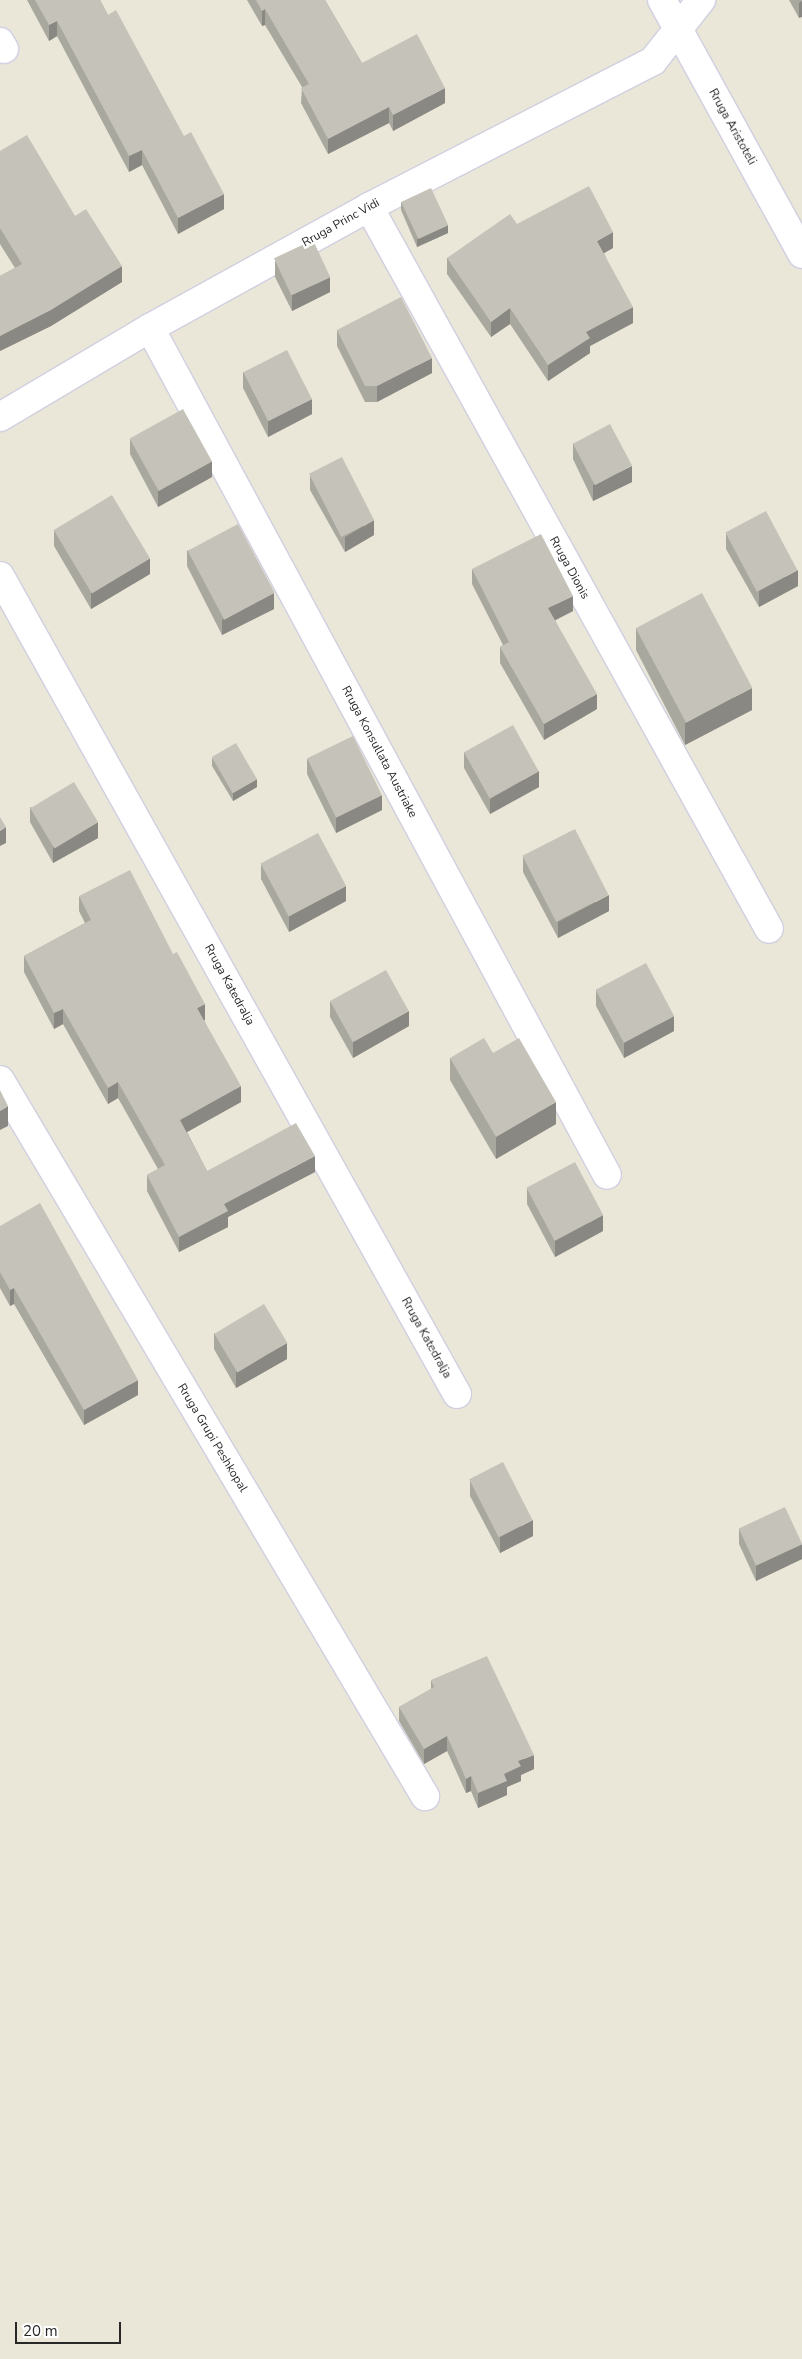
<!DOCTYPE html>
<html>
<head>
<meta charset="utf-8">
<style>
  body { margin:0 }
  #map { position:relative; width:802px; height:2359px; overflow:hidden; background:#eae7d9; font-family:"Nunito Sans",sans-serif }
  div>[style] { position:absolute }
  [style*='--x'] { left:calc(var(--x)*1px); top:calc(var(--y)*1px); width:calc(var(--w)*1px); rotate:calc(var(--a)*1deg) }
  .roads { filter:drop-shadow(1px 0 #d0cfe0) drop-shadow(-1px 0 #d0cfe0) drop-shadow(0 1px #d0cfe0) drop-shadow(0 -1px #d0cfe0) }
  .minor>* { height:28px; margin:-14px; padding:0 14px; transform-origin:14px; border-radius:14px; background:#fff }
  .wall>* { inset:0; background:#a9a89f }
  .shaded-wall>* { inset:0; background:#8a8882 }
  .building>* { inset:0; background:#c5c3b9; transform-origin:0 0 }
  span { translate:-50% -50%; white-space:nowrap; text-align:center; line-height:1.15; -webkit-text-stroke:4.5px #fff; paint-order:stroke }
  .street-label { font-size:12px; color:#282828 }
  .scale { position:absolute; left:15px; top:2322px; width:106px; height:22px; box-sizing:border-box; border:2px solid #282828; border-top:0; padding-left:6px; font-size:15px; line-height:18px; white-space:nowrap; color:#282828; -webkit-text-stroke:4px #fff; paint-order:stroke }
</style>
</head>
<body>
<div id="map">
  <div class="roads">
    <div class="minor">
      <div style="--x:662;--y:0;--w:290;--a:61.1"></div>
      <div style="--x:0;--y:42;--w:8;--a:60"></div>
      <div style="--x:369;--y:207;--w:825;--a:61.01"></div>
      <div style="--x:150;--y:328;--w:962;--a:61.65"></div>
      <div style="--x:0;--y:417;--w:174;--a:-30.7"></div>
      <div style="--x:150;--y:328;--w:250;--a:-28.9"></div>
      <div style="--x:369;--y:207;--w:319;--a:-27.2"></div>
      <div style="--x:653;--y:61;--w:78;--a:-51.8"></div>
      <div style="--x:0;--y:576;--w:937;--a:60.81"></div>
      <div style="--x:0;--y:1080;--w:833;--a:59.31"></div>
    </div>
  </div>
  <div class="wall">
    <div style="clip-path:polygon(27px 0,100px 0,108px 15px,224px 209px,178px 234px,142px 165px,129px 172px,57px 36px,49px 41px)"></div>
    <div style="clip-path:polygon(247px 0,325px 0,362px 63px,445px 103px,393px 131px,389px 123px,328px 154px,301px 103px,302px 87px,265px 25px,262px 26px)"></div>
    <div style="clip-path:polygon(789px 0,802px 0,799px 18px)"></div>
    <div style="clip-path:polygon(0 151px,75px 216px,122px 282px,51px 326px,0 351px,0 276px,15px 268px,0 244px)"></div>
    <div style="clip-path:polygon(401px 202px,448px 233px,417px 247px,401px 210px)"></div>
    <div style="clip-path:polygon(517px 224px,613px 248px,604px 253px,633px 323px,590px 346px,590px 353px,548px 381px,510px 324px,491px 337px,447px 274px,447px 258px)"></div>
    <div style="clip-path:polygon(275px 261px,330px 292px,292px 311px,275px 277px)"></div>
    <div style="clip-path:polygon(337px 330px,432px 373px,377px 402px,365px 402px,337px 346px)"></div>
    <div style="clip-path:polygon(243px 372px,312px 414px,268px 437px,243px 388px)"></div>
    <div style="clip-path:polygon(130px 439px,212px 477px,158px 507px,130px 454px)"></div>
    <div style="clip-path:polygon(573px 443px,632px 482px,593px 501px,573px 459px)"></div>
    <div style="clip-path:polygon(310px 475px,374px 535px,345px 552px,310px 490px)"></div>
    <div style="clip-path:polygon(54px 530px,150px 574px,91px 609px,54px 546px)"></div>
    <div style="clip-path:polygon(726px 533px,798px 586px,759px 607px,726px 549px)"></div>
    <div style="clip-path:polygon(187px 550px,274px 609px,222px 635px,187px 566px)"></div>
    <div style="clip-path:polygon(472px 569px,573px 611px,555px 620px,597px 709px,544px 740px,500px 663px,500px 647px,503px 645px,472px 584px)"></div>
    <div style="clip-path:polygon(636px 628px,752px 710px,685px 745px,636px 650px)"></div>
    <div style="clip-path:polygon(464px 752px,539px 787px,490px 814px,464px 768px)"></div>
    <div style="clip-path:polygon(212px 758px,257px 787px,233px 801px,212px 766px)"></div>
    <div style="clip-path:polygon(307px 759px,382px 810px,336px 833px,307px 774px)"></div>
    <div style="clip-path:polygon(30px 807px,98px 838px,53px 863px,30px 822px)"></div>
    <div style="clip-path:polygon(523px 856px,609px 911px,558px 938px,523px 872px)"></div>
    <div style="clip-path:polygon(261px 864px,346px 901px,289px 932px,261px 879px)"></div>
    <div style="clip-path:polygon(79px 896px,205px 1020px,204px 1020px,241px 1102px,187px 1132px,207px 1171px,315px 1172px,228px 1217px,228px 1227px,179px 1252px,147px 1191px,147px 1175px,158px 1169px,118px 1098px,108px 1104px,63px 1024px,54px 1029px,24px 972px,24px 956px,85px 923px,79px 911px)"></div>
    <div style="clip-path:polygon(596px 990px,674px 1031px,624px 1058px,596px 1006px)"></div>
    <div style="clip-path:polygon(330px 1001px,409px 1026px,353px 1058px,330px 1017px)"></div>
    <div style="clip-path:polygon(493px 1053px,556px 1124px,496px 1159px,450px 1080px,450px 1058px)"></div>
    <div style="clip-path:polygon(527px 1188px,603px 1231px,555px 1257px,527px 1204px)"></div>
    <div style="clip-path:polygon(0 1226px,138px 1395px,84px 1425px,14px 1304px,10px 1306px,0 1288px)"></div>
    <div style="clip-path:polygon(214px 1333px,287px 1359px,236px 1388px,214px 1349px)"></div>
    <div style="clip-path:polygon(470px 1480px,533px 1536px,500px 1553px,470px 1496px)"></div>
    <div style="clip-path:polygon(739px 1528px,802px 1559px,756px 1581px,739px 1544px)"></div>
    <div style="clip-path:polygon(431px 1680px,534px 1769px,521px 1775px,521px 1781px,507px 1787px,507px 1795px,478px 1808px,471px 1791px,466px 1793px,447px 1751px,424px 1764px,399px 1721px,399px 1707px,431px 1689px)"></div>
  </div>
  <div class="shaded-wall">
    <div style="clip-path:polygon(802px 1px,802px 17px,799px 18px,799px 3px)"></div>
    <div style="clip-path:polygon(265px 9px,265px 25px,262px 26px,262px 11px)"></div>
    <div style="clip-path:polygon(57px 21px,57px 36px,49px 41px,49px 25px)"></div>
    <div style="clip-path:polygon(445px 88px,445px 103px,393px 131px,393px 115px)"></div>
    <div style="clip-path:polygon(389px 107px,389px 123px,328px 154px,328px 139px)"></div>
    <div style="clip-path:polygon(142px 150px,142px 165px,129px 172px,129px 156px)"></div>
    <div style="clip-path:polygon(224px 194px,224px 209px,178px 234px,178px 218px)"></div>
    <div style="clip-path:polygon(448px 225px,448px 233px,417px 247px,417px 239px)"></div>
    <div style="clip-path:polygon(613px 232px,613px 248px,597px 257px,597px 241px)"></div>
    <div style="clip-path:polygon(122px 266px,122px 282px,51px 326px,0 351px,0 336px)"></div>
    <div style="clip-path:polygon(330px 277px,330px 292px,292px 311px,292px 295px)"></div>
    <div style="clip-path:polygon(633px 307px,633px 323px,590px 346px,590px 353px,548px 381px,548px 365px,586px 332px)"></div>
    <div style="clip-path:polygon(510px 308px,510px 324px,491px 337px,491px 322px)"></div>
    <div style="clip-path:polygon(432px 358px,432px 373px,377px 402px,377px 386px)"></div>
    <div style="clip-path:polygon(312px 399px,312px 414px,268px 437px,268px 421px)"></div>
    <div style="clip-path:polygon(212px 461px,212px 477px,158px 507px,158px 491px)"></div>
    <div style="clip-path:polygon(632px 466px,632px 482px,593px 501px,593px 485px)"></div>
    <div style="clip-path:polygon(374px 520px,374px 535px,345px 552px,345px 537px)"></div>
    <div style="clip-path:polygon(150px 558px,150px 574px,91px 609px,91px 593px)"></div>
    <div style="clip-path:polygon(798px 570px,798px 586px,759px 607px,759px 591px)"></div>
    <div style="clip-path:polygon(274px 593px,274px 609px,222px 635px,222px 620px)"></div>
    <div style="clip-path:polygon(573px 596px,573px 611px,548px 624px,548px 608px)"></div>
    <div style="clip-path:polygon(752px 688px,752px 710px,685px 745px,685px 723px)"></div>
    <div style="clip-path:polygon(597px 694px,597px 709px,544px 740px,544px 724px)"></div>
    <div style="clip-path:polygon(539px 771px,539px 787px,490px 814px,490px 799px)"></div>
    <div style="clip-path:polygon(257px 779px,257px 787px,233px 801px,233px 793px)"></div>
    <div style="clip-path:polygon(382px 795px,382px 810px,336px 833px,336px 817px)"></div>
    <div style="clip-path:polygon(98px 822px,98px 838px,53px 863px,53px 847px)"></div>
    <div style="clip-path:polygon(6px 827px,6px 843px,0 846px,0 831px)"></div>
    <div style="clip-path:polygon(346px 886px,346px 901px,289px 932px,289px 916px)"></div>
    <div style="clip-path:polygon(609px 895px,609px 911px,558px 938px,558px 922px)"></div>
    <div style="clip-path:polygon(205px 1004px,205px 1020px,197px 1024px,197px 1008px)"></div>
    <div style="clip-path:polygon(63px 1009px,63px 1024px,54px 1029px,54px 1013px)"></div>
    <div style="clip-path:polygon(409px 1011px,409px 1026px,353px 1058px,353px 1042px)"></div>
    <div style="clip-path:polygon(674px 1016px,674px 1031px,624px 1058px,624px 1043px)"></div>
    <div style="clip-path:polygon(118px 1082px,118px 1098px,108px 1104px,108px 1088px)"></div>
    <div style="clip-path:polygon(241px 1086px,241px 1102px,180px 1136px,180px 1120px)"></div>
    <div style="clip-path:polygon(556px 1102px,556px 1124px,496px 1159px,496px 1137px)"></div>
    <div style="clip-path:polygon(8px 1106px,8px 1126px,0 1130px,0 1111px)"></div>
    <div style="clip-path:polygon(315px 1156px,315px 1172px,228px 1217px,228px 1227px,179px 1252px,179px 1237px,224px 1204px)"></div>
    <div style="clip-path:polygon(603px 1215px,603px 1231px,555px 1257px,555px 1241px)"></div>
    <div style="clip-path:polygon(14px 1288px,14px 1304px,10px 1306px,10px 1290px)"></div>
    <div style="clip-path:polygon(287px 1343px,287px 1359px,236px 1388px,236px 1372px)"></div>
    <div style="clip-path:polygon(138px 1380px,138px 1395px,84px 1425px,84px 1410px)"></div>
    <div style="clip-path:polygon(533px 1520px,533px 1536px,500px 1553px,500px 1537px)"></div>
    <div style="clip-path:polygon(802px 1544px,802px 1559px,756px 1581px,756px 1565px)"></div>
    <div style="clip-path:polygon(447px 1736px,447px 1751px,424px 1764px,424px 1749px)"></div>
    <div style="clip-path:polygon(534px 1755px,534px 1769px,521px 1775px,521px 1781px,507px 1787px,507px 1795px,478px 1808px,478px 1793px,518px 1761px)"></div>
    <div style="clip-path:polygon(471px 1776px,471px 1791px,466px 1793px,466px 1779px)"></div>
  </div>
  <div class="building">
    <div style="clip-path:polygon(35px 0,100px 0,108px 15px,116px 10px,184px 136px,191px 132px,224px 194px,178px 218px,142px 150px,129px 156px,57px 21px,49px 25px)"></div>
    <div style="clip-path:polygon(256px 0,325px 0,362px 63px,417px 34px,445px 88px,393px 115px,389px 107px,328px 139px,301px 88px,309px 84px,265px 9px,262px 11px)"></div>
    <div style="clip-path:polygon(27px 135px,75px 216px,86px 209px,122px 266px,51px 310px,0 336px,0 276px,22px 264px,0 228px,0 151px)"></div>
    <div style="clip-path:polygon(589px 186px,613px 232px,597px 241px,633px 307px,586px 332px,590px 338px,548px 365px,510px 308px,491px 322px,447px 258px,510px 214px,517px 224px)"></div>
    <div style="left:431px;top:188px;width:41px;height:33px;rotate:65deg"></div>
    <div style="left:313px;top:240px;width:41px;height:43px;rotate:65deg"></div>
    <div style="clip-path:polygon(401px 297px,432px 358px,377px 386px,365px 386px,337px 330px)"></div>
    <div style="left:287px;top:350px;width:55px;height:49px;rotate:63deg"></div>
    <div style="left:183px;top:409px;width:60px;height:61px;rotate:61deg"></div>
    <div style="left:610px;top:424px;width:47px;height:42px;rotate:62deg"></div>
    <div style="left:342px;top:457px;width:71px;height:37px;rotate:63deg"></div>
    <div style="left:112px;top:495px;width:74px;height:68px;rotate:59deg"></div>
    <div style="left:766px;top:511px;width:67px;height:46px;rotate:62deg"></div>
    <div style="left:238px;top:524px;width:78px;height:57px;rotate:62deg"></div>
    <div style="clip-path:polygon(541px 534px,573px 596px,548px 608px,597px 694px,544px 724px,500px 647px,509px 642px,472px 569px)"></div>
    <div style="left:702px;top:593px;width:107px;height:75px;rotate:62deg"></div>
    <div style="left:513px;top:725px;width:53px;height:56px;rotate:61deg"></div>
    <div style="left:353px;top:736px;width:66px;height:51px;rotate:64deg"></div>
    <div style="left:236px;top:743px;width:42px;height:28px;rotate:60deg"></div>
    <div style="left:74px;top:782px;width:47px;height:51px;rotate:59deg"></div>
    <div style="clip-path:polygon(0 817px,6px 827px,0 831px)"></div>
    <div style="left:575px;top:829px;width:74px;height:59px;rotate:63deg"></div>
    <div style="left:318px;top:833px;width:60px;height:65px;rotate:62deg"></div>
    <div style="clip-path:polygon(130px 870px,173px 954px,177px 952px,205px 1004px,197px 1008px,241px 1086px,180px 1120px,207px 1171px,296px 1123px,315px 1156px,224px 1204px,228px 1211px,179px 1237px,147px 1175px,165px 1165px,118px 1082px,108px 1088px,63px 1009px,54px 1013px,24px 956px,91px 920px,79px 896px)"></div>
    <div style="left:646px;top:963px;width:60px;height:57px;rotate:62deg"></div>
    <div style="left:386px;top:970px;width:47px;height:64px;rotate:61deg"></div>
    <div style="clip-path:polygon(484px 1038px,493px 1053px,519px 1038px,556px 1102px,496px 1137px,450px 1058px)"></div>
    <div style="clip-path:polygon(0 1090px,8px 1106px,0 1111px)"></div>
    <div style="left:575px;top:1162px;width:60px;height:55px;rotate:62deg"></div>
    <div style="clip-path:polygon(40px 1203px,138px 1380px,84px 1410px,14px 1288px,10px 1290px,0 1272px,0 1226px)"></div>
    <div style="left:264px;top:1304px;width:45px;height:58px;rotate:59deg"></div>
    <div style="left:503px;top:1462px;width:65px;height:38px;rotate:63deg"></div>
    <div style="left:785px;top:1507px;width:41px;height:51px;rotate:65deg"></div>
    <div style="clip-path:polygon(487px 1656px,534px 1755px,518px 1761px,521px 1766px,504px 1774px,507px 1781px,478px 1793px,471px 1776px,466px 1779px,447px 1736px,424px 1749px,399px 1707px,434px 1687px,431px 1680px)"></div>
  </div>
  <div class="street-label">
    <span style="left:732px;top:127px;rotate:61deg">Rruga Aristoteli</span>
    <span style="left:341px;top:223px;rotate:-29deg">Rruga Princ Vidi</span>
    <span style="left:569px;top:568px;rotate:61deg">Rruga Dionis</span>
    <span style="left:379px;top:752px;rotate:62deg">Rruga Konsullata Austriake</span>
    <span style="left:229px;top:985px;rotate:61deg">Rruga Katedralja</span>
    <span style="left:426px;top:1338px;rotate:61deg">Rruga Katedralja</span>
    <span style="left:212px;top:1438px;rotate:59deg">Rruga Grupi Peshkopal</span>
  </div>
  <div class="scale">20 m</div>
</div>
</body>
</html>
